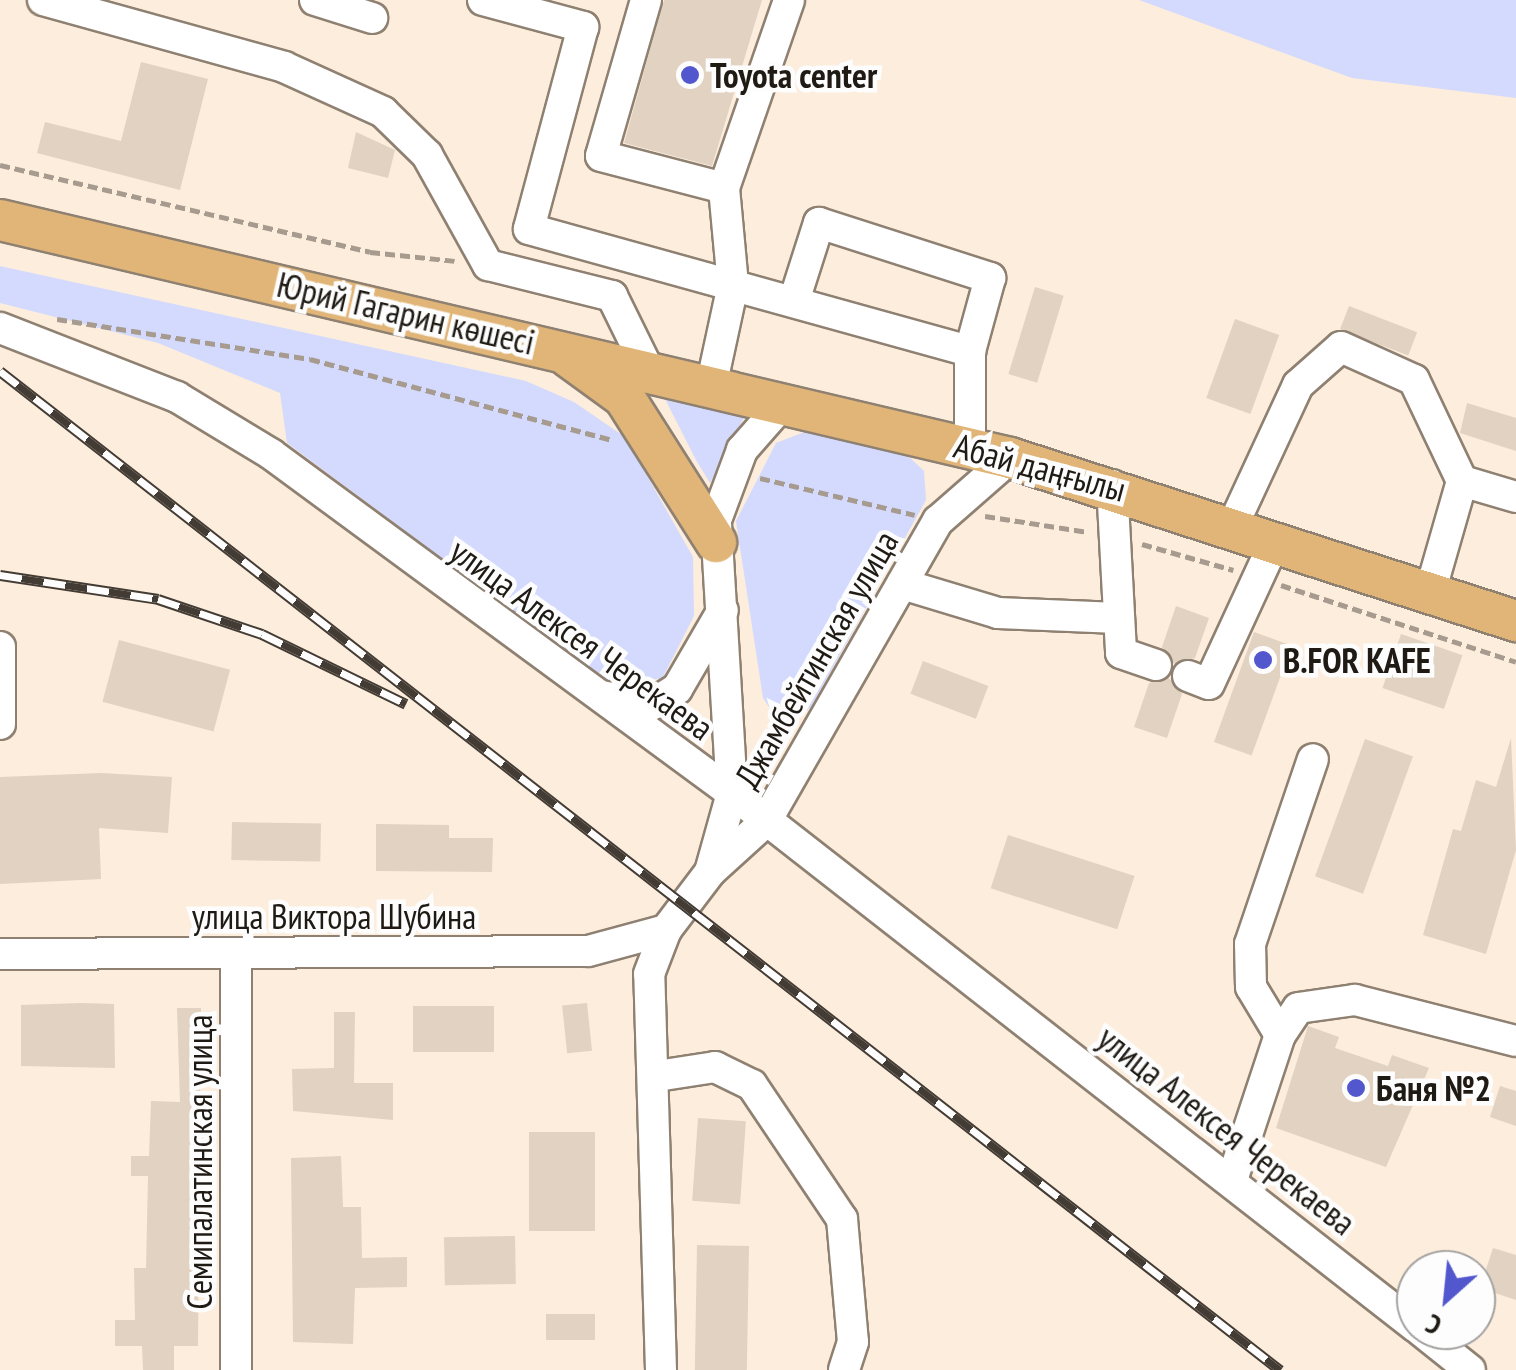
<!DOCTYPE html>
<html>
<head>
<meta charset="utf-8">
<style>
  body { margin:0 }
  #map { position:relative; width:1516px; height:1370px; overflow:hidden; background:#fdeddc; font-family:"PT Sans Narrow",sans-serif }
  div>[style] { position:absolute }
  [style*='--x'] { left:calc(var(--x)*1px); top:calc(var(--y)*1px); width:calc(var(--w)*1px); rotate:calc(var(--a)*1deg) }
  .green>* { inset:0; background:#d3dafd }
  .building>* { inset:0; background:#e1d2c2; transform-origin:0 0 }
  .path>* { height:5px; margin-top:-2.5px; transform-origin:0; background:repeating-linear-gradient(90deg,#a69b8e 0 10px,transparent 0 15px) }
  .roads { filter:drop-shadow(2px 0 #8f8172) drop-shadow(-2px 0 #8f8172) drop-shadow(0 2px #8f8172) drop-shadow(0 -2px #8f8172) }
  .minor>* { height:30px; margin:-15px; padding:0 15px; transform-origin:15px; border-radius:15px; background:#fff }
  .major>* { height:40px; margin:-20px; padding:0 20px; transform-origin:20px; border-radius:20px; background:#e0b577 }
  .rail>* { height:11px; margin-top:-5.5px; transform-origin:0; background:repeating-linear-gradient(90deg,#fdfdfd 0 22px,#433c35 0 44px); box-sizing:border-box; border-block:2px solid #433c35 }
  .dots>* { width:28px; height:28px; translate:-50% -50%; box-sizing:border-box; border:5px solid #fdfdfd; border-radius:50% }
  span { translate:-50% -50%; white-space:nowrap; text-align:center; line-height:1.15; -webkit-text-stroke:9px #fdfdfd; paint-order:stroke }
  .poi-label { font-size:35px; color:#1f1a14; font-weight:700 }
  .left { translate:0 -50%; text-align:left }
  .street-label { font-size:35px; color:#1f1a14 }
  .north { position:absolute; left:1396px; top:1250px; width:100px; height:100px; box-sizing:border-box; background:#fdfdfd; border:2px solid #a4a2a0; border-radius:50%; rotate:207deg; font-size:28px; font-weight:700; line-height:40px; text-align:center; color:#1f1a14 }
  .north::after { content:''; display:block; margin:auto; width:35px; height:45px; background:#5257ce; clip-path:polygon(50% 0,100% 100%,50% 72%,0 100%) }
</style>
</head>
<body>
<div id="map">
  <div class="green">
    <div style="clip-path:polygon(1139px 0,1516px 0,1516px 98px,1352px 78px)"></div>
    <div style="clip-path:polygon(0 266px,526px 381px,574px 402px,625px 437px,693px 557px,694px 616px,662px 679px,606px 680px,287px 443px,280px 393px,158px 343px,0 303px)"></div>
    <div style="clip-path:polygon(663px 395px,747px 412px,710px 483px,696px 460px)"></div>
    <div style="clip-path:polygon(807px 431px,904px 452px,924px 471px,926px 500px,811px 707px,794px 721px,775px 716px,763px 698px,736px 521px,776px 443px)"></div>
  </div>
  <div class="building">
    <div style="clip-path:polygon(664px 0,762px 0,712px 166px,624px 143px)"></div>
    <div style="clip-path:polygon(141px 62px,208px 79px,180px 190px,37px 153px,45px 122px,121px 141px)"></div>
    <div style="clip-path:polygon(356px 132px,395px 150px,388px 178px,348px 168px)"></div>
    <div style="left:1035px;top:287px;width:30px;height:91px;rotate:17deg"></div>
    <div style="left:1349px;top:306px;width:73px;height:25px;rotate:21deg"></div>
    <div style="left:1235px;top:319px;width:47px;height:84px;rotate:20deg"></div>
    <div style="clip-path:polygon(1467px 403px,1516px 418px,1516px 451px,1460px 433px)"></div>
    <div style="clip-path:polygon(1176px 606px,1209px 618px,1195px 658px,1174px 664px,1162px 647px)"></div>
    <div style="left:1254px;top:632px;width:40px;height:117px;rotate:20deg"></div>
    <div style="left:1401px;top:634px;width:65px;height:57px;rotate:19deg"></div>
    <div style="left:119px;top:640px;width:115px;height:64px;rotate:15deg"></div>
    <div style="left:923px;top:661px;width:70px;height:35px;rotate:21deg"></div>
    <div style="clip-path:polygon(1169px 678px,1182px 694px,1167px 738px,1134px 727px,1149px 683px)"></div>
    <div style="clip-path:polygon(1511px 738px,1516px 850px,1486px 954px,1423px 935px,1453px 829px,1461px 831px,1476px 780px,1496px 787px)"></div>
    <div style="left:1365px;top:739px;width:51px;height:146px;rotate:20deg"></div>
    <div style="clip-path:polygon(101px 773px,172px 777px,168px 833px,99px 828px,101px 879px,0 884px,0 777px)"></div>
    <div style="left:232px;top:822px;width:89px;height:38px;rotate:1deg"></div>
    <div style="clip-path:polygon(376px 824px,449px 825px,449px 838px,493px 838px,492px 872px,376px 871px)"></div>
    <div style="left:1008px;top:835px;width:133px;height:56px;rotate:18deg"></div>
    <div style="clip-path:polygon(81px 1003px,114px 1004px,115px 1068px,21px 1066px,21px 1005px)"></div>
    <div style="left:587px;top:1003px;width:48px;height:25px;rotate:84deg"></div>
    <div style="left:413px;top:1006px;width:81px;height:46px"></div>
    <div style="clip-path:polygon(177px 1008px,201px 1008px,198px 1346px,174px 1346px,174px 1370px,143px 1370px,142px 1346px,115px 1346px,115px 1320px,135px 1320px,134px 1268px,146px 1268px,148px 1176px,131px 1176px,131px 1156px,149px 1156px,151px 1101px,180px 1102px)"></div>
    <div style="clip-path:polygon(334px 1012px,355px 1012px,354px 1083px,393px 1083px,393px 1120px,293px 1111px,292px 1069px,334px 1068px)"></div>
    <div style="clip-path:polygon(1308px 1026px,1339px 1037px,1335px 1048px,1388px 1066px,1392px 1055px,1429px 1068px,1386px 1167px,1276px 1128px)"></div>
    <div style="clip-path:polygon(1500px 1086px,1516px 1091px,1516px 1126px,1490px 1117px)"></div>
    <div style="left:698px;top:1118px;width:48px;height:83px;rotate:4deg"></div>
    <div style="left:595px;top:1132px;width:99px;height:66px;rotate:90deg"></div>
    <div style="clip-path:polygon(341px 1156px,343px 1207px,361px 1207px,362px 1258px,407px 1257px,407px 1287px,355px 1288px,353px 1344px,293px 1342px,291px 1158px)"></div>
    <div style="left:515px;top:1236px;width:48px;height:71px;rotate:89deg"></div>
    <div style="left:697px;top:1245px;width:52px;height:125px;rotate:1deg"></div>
    <div style="clip-path:polygon(1493px 1248px,1516px 1255px,1516px 1300px,1480px 1288px)"></div>
    <div style="left:546px;top:1314px;width:49px;height:26px"></div>
  </div>
  <div class="path">
    <div style="--x:0;--y:165;--w:380;--a:13.2"></div>
    <div style="--x:370;--y:252;--w:85;--a:6"></div>
    <div style="--x:57;--y:319;--w:256;--a:9"></div>
    <div style="--x:310;--y:359;--w:313;--a:15"></div>
    <div style="--x:760;--y:478;--w:159;--a:13.4"></div>
    <div style="--x:985;--y:516;--w:104;--a:8.8"></div>
    <div style="--x:1142;--y:544;--w:95;--a:15.9"></div>
    <div style="--x:1281;--y:585;--w:247;--a:18.1"></div>
  </div>
  <div class="roads">
    <div class="minor">
      <div style="--x:43;--y:0;--w:250;--a:15.5"></div>
      <div style="--x:284;--y:67;--w:109;--a:24.4"></div>
      <div style="--x:383;--y:112;--w:62;--a:44.3"></div>
      <div style="--x:427;--y:155;--w:126;--a:61"></div>
      <div style="--x:488;--y:265;--w:128;--a:14"></div>
      <div style="--x:612;--y:296;--w:79;--a:63.8"></div>
      <div style="--x:315;--y:0;--w:60;--a:17.5"></div>
      <div style="--x:483;--y:0;--w:104;--a:15.1"></div>
      <div style="--x:583;--y:27;--w:209;--a:105"></div>
      <div style="--x:529;--y:229;--w:458;--a:15.5"></div>
      <div style="--x:646;--y:0;--w:162;--a:106.1"></div>
      <div style="--x:601;--y:156;--w:127;--a:14.6"></div>
      <div style="--x:724;--y:188;--w:97;--a:84.7"></div>
      <div style="--x:733;--y:285;--w:99;--a:102.2"></div>
      <div style="--x:724;--y:188;--w:199;--a:-70.9"></div>
      <div style="--x:795;--y:298;--w:79;--a:-72.3"></div>
      <div style="--x:819;--y:223;--w:180;--a:17.8"></div>
      <div style="--x:990;--y:278;--w:76;--a:105.3"></div>
      <div style="--x:970;--y:351;--w:97;--a:90"></div>
      <div style="--x:0;--y:328;--w:190;--a:21.3"></div>
      <div style="--x:177;--y:397;--w:110;--a:31.2"></div>
      <div style="--x:271;--y:454;--w:572;--a:36.33"></div>
      <div style="--x:732;--y:793;--w:868;--a:37.98"></div>
      <div style="--x:1112;--y:485;--w:168;--a:86.9"></div>
      <div style="--x:1121;--y:653;--w:37;--a:19"></div>
      <div style="--x:1234;--y:523;--w:152;--a:-65.1"></div>
      <div style="--x:1298;--y:385;--w:57;--a:-41.5"></div>
      <div style="--x:1341;--y:347;--w:80;--a:24.3"></div>
      <div style="--x:1414;--y:380;--w:112;--a:64.6"></div>
      <div style="--x:902;--y:584;--w:100;--a:16.8"></div>
      <div style="--x:998;--y:613;--w:120;--a:2.4"></div>
      <div style="--x:1431;--y:589;--w:112;--a:-74"></div>
      <div style="--x:1462;--y:481;--w:56;--a:16.5"></div>
      <div style="--x:0;--y:647;--w:77;--a:90"></div>
      <div style="--x:1188;--y:676;--w:22;--a:21"></div>
      <div style="--x:1209;--y:684;--w:160;--a:-65.2"></div>
      <div style="--x:601;--y:696;--w:51;--a:10.2"></div>
      <div style="--x:651;--y:705;--w:31;--a:-32"></div>
      <div style="--x:677;--y:689;--w:91;--a:-59.8"></div>
      <div style="--x:710;--y:872;--w:82;--a:-74.4"></div>
      <div style="--x:732;--y:793;--w:273;--a:-93.4"></div>
      <div style="--x:716;--y:520;--w:75;--a:-69.6"></div>
      <div style="--x:742;--y:450;--w:65;--a:-48.7"></div>
      <div style="--x:0;--y:954;--w:588;--a:-0.29"></div>
      <div style="--x:588;--y:951;--w:81;--a:-15.1"></div>
      <div style="--x:236;--y:955;--w:415;--a:90"></div>
      <div style="--x:1280;--y:1035;--w:56;--a:-121.1"></div>
      <div style="--x:1251;--y:987;--w:43;--a:-91.3"></div>
      <div style="--x:1250;--y:944;--w:195;--a:-71.2"></div>
      <div style="--x:657;--y:1076;--w:59;--a:-8.8"></div>
      <div style="--x:715;--y:1067;--w:41;--a:25.9"></div>
      <div style="--x:752;--y:1085;--w:161;--a:56.1"></div>
      <div style="--x:842;--y:1219;--w:123;--a:84.9"></div>
      <div style="--x:853;--y:1342;--w:29;--a:108"></div>
      <div style="--x:1232;--y:1180;--w:153;--a:-71.7"></div>
      <div style="--x:1280;--y:1035;--w:32;--a:-56"></div>
      <div style="--x:1298;--y:1008;--w:58;--a:-8"></div>
      <div style="--x:1355;--y:1000;--w:166;--a:14.3"></div>
      <div style="--x:1420;--y:1330;--w:64;--a:38.7"></div>
      <div style="--x:661;--y:1370;--w:396;--a:-91.7"></div>
      <div style="--x:649;--y:974;--w:47;--a:-68.9"></div>
      <div style="--x:666;--y:930;--w:73;--a:-52.8"></div>
      <div style="--x:710;--y:872;--w:76;--a:-42.3"></div>
      <div style="--x:766;--y:821;--w:346;--a:-60.2"></div>
      <div style="--x:938;--y:521;--w:96;--a:-41.2"></div>
    </div>
    <div class="major">
      <div style="--x:0;--y:220;--w:1038;--a:13.26"></div>
      <div style="--x:1010;--y:458;--w:532;--a:17.86"></div>
      <div style="--x:569;--y:357;--w:68;--a:36"></div>
      <div style="--x:624;--y:397;--w:172;--a:57.6"></div>
    </div>
  </div>
  <div class="rail">
    <div style="--x:0;--y:371;--w:1624;--a:37.97"></div>
    <div style="--x:0;--y:575;--w:160;--a:8.6"></div>
    <div style="--x:158;--y:599;--w:110;--a:18.6"></div>
    <div style="--x:262;--y:634;--w:160;--a:25.9"></div>
  </div>
  <div class="dots">
    <div style="left:690px;top:75px;background:#5257ce"></div>
    <div style="left:1263px;top:660px;background:#5257ce"></div>
    <div style="left:1356px;top:1088px;background:#5257ce"></div>
  </div>
  <div class="poi-label">
    <span class="left" style="left:710px;top:75px">Toyota center</span>
    <span class="left" style="left:1283px;top:660px">B.FOR KAFE</span>
    <span class="left" style="left:1376px;top:1088px">Баня №2</span>
  </div>
  <div class="street-label">
    <span style="left:406px;top:313px;rotate:13deg">Юрий Гагарин көшесі</span>
    <span style="left:1040px;top:467px;rotate:15deg">Абай даңғылы</span>
    <span style="left:582px;top:639px;rotate:36deg">улица Алексея Черекаева</span>
    <span style="left:816px;top:659px;rotate:-60deg">Джамбейтинская улица</span>
    <span style="left:334px;top:916px">улица Виктора Шубина</span>
    <span style="left:1227px;top:1130px;rotate:38deg">улица Алексея Черекаева</span>
    <span style="left:199px;top:1162px;rotate:-90deg">Семипалатинская улица</span>
  </div>
  <div class="north">С</div>
</div>
</body>
</html>
